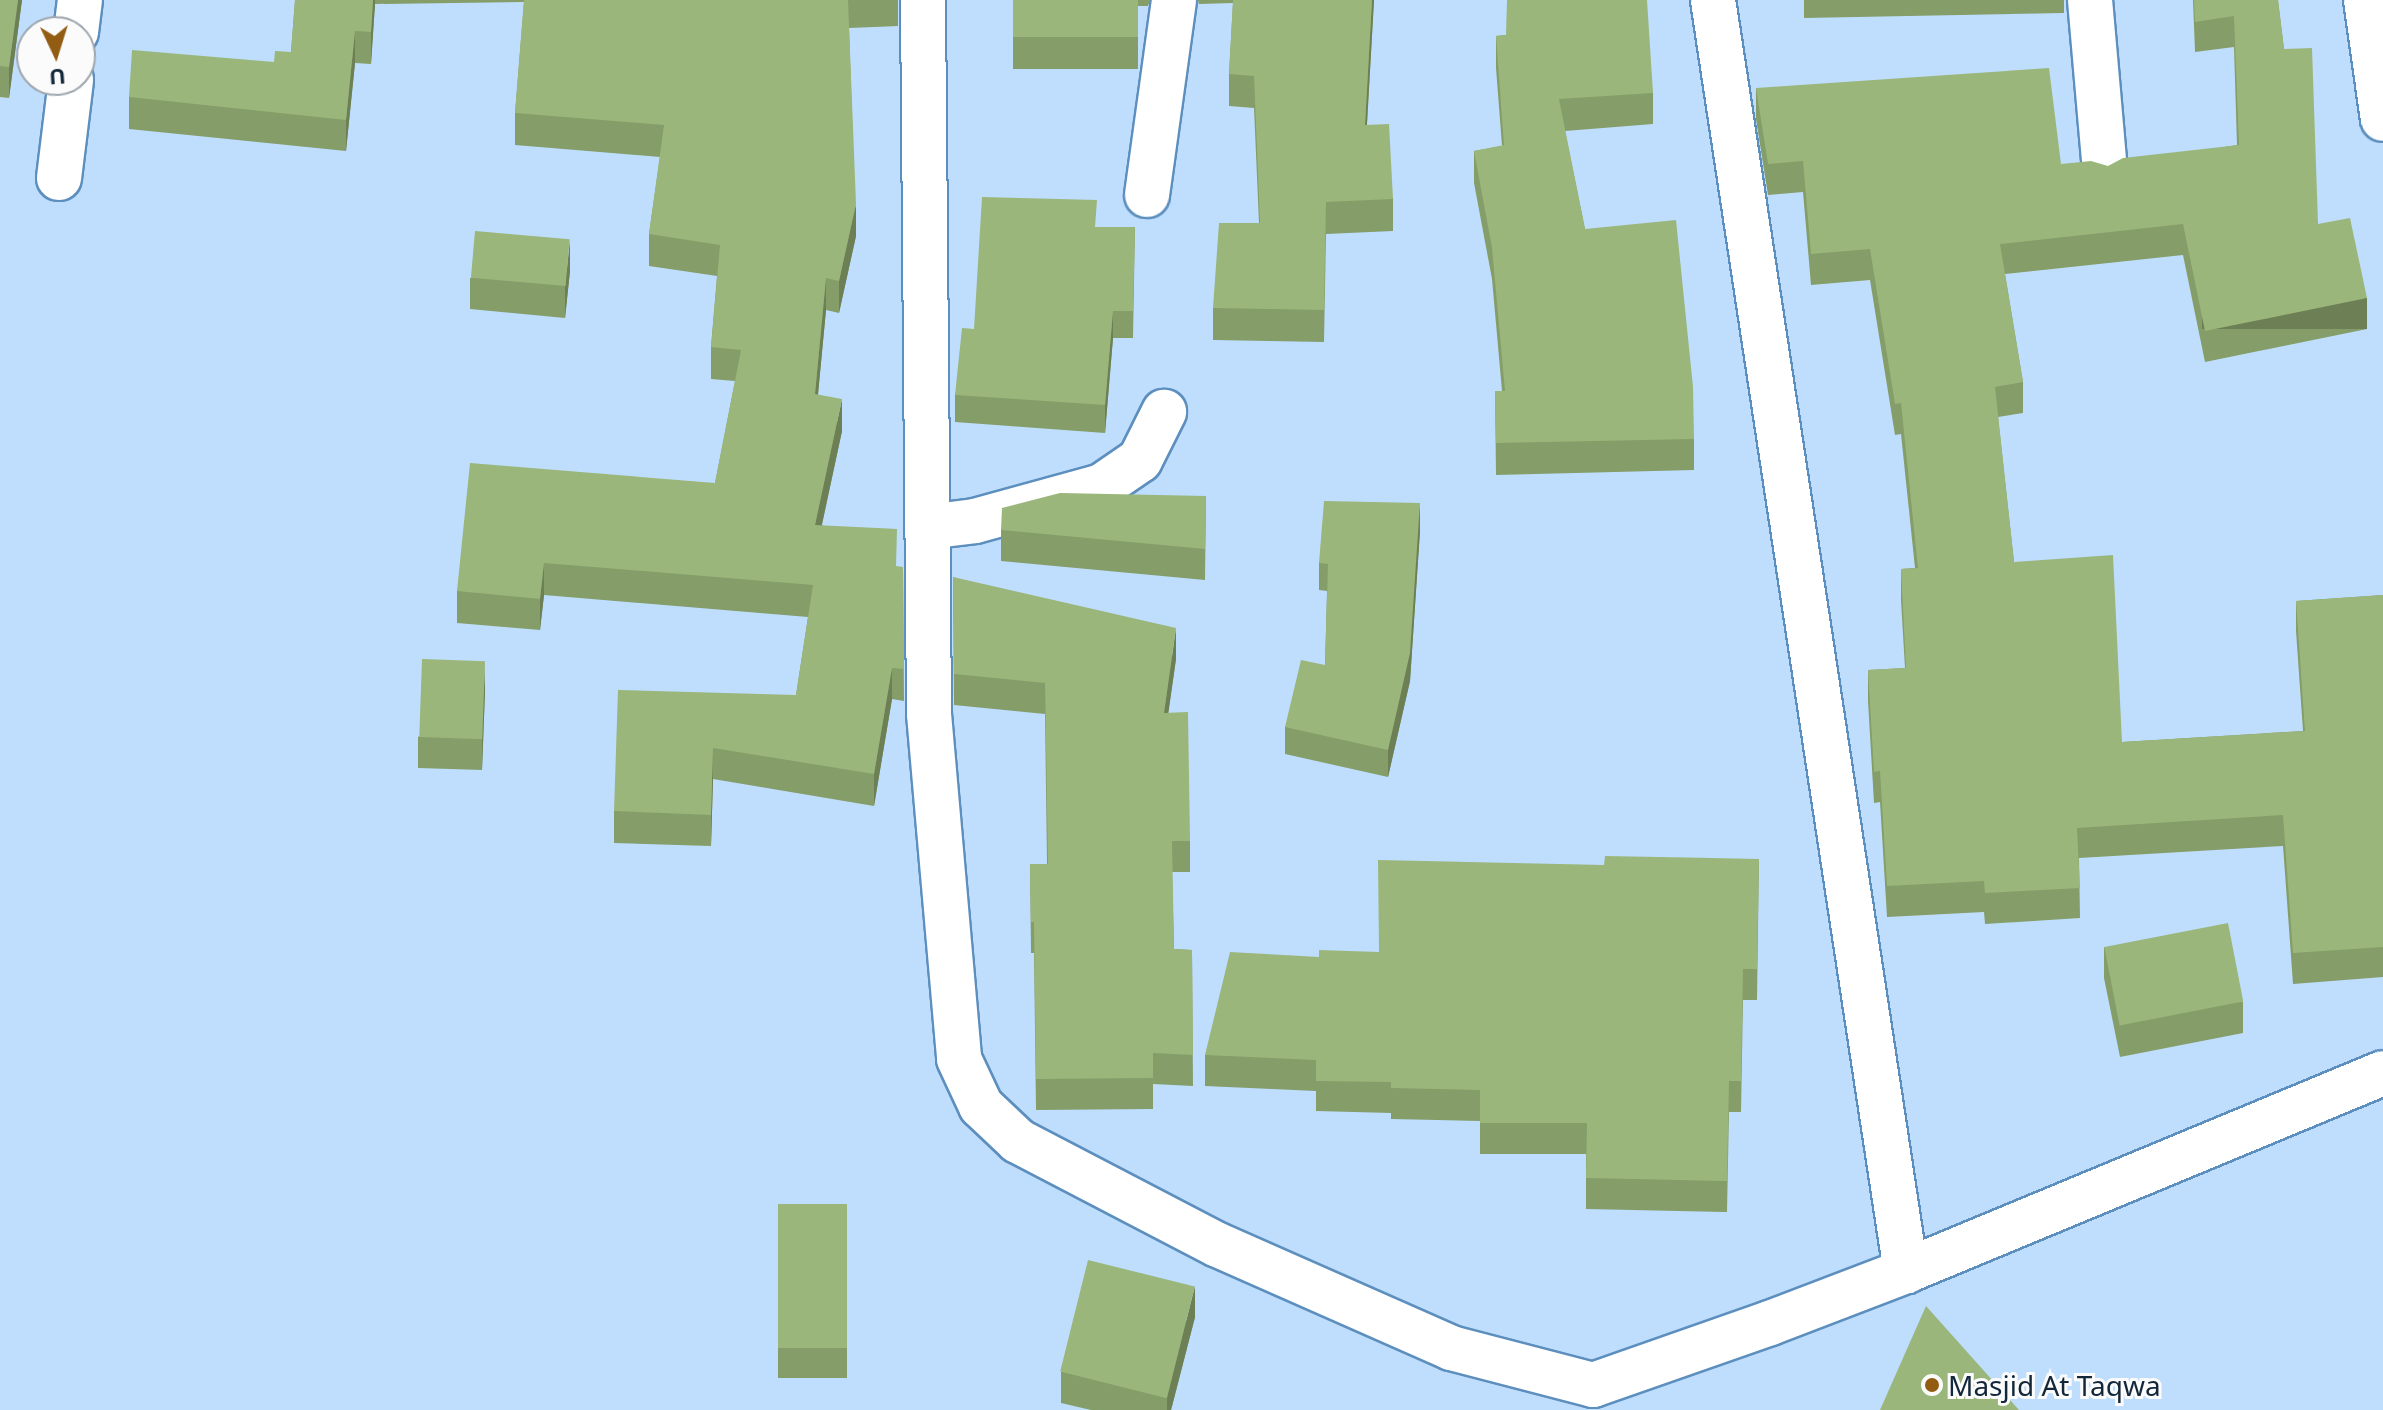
<!DOCTYPE html>
<html>
<head>
<meta charset="utf-8">
<style>
  body { margin:0 }
  #map { position:relative; width:2383px; height:1410px; overflow:hidden; background:#bfdefd; font-family:"Noto Sans",sans-serif }
  div>[style] { position:absolute }
  [style*='--x'] { left:calc(var(--x)*1px); top:calc(var(--y)*1px); width:calc(var(--w)*1px); rotate:calc(var(--a)*1deg) }
  .roads { filter:drop-shadow(2px 0 #5d8fbe) drop-shadow(-2px 0 #5d8fbe) drop-shadow(0 2px #5d8fbe) drop-shadow(0 -2px #5d8fbe) }
  .street>* { height:44px; margin:-22px; padding:0 22px; transform-origin:22px; border-radius:22px; background:#fff }
  .wall>* { inset:0; background:#849d69; transform-origin:0 0 }
  .shaded-wall>* { inset:0; background:#6c7f55; transform-origin:0 0 }
  .building>* { inset:0; background:#9ab67a; transform-origin:0 0 }
  .dots>* { width:22px; height:22px; translate:-50% -50%; box-sizing:border-box; border:4px solid #fbfbfb; border-radius:50% }
  span { translate:-50% -50%; white-space:nowrap; text-align:center; line-height:1.15; -webkit-text-stroke:6px #fbfbfb; paint-order:stroke }
  .poi-label { font-size:28px; color:#13273a }
  .left { translate:0 -50%; text-align:left }
  .north { position:absolute; left:16px; top:16px; width:80px; height:80px; box-sizing:border-box; background:#fbfbfb; border:2px solid #9ea6ae; border-radius:50%; rotate:176deg; font-size:22px; font-weight:700; line-height:32px; text-align:center; color:#13273a }
  .north::after { content:''; display:block; margin:auto; width:28px; height:36px; background:#925c12; clip-path:polygon(50% 0,100% 100%,50% 72%,0 100%) }
</style>
</head>
<body>
<div id="map">
  <div class="roads">
    <div class="street">
      <div style="--x:923;--y:0;--w:714;--a:89.52"></div>
      <div style="--x:929;--y:714;--w:346;--a:85"></div>
      <div style="--x:959;--y:1059;--w:52;--a:64.9"></div>
      <div style="--x:981;--y:1106;--w:51;--a:43.4"></div>
      <div style="--x:1018;--y:1141;--w:225;--a:27.5"></div>
      <div style="--x:1218;--y:1245;--w:255;--a:23.8"></div>
      <div style="--x:1451;--y:1348;--w:147;--a:14.6"></div>
      <div style="--x:1593;--y:1385;--w:188;--a:-19.3"></div>
      <div style="--x:1770;--y:1323;--w:146;--a:-20.9"></div>
      <div style="--x:1906;--y:1271;--w:516;--a:-22.54"></div>
      <div style="--x:1713;--y:0;--w:1286;--a:81.37"></div>
      <div style="--x:2090;--y:0;--w:173;--a:85"></div>
      <div style="--x:2366;--y:0;--w:120;--a:81.9"></div>
      <div style="--x:76;--y:32;--w:32;--a:-83"></div>
      <div style="--x:59;--y:178;--w:99;--a:-83"></div>
      <div style="--x:1147;--y:195;--w:197;--a:-82.1"></div>
      <div style="--x:927;--y:527;--w:48;--a:-7.1"></div>
      <div style="--x:975;--y:521;--w:132;--a:-15.4"></div>
      <div style="--x:1102;--y:486;--w:46;--a:-34.4"></div>
      <div style="--x:1140;--y:460;--w:54;--a:-63.4"></div>
    </div>
  </div>
  <div class="wall">
    <div style="clip-path:polygon(0 0,22px 0,9px 98px,0 97px)"></div>
    <div style="clip-path:polygon(295px 0,898px 0,898px 26px,849px 28px,856px 236px,839px 313px,826px 310px,818px 394px,842px 431px,822px 525px,897px 567px,903px 567px,904px 701px,892px 699px,874px 806px,713px 779px,711px 846px,614px 843px,614px 811px,796px 695px,808px 617px,544px 595px,540px 630px,457px 623px,457px 591px,715px 483px,735px 381px,711px 379px,711px 347px,717px 276px,649px 266px,649px 234px,660px 157px,515px 145px,515px 113px,524px 2px,375px 4px,371px 64px,355px 63px,346px 151px,129px 129px,129px 97px,274px 62px,291px 52px)"></div>
    <div style="clip-path:polygon(1013px 0,1150px 0,1148px 6px,1138px 6px,1138px 69px,1013px 69px)"></div>
    <div style="clip-path:polygon(1198px 0,1374px 0,1367px 125px,1393px 199px,1393px 231px,1326px 234px,1324px 342px,1213px 340px,1213px 308px,1259px 223px,1254px 108px,1229px 106px,1229px 74px,1233px 3px,1199px 4px)"></div>
    <div style="clip-path:polygon(1804px 0,2064px 0,2064px 13px,1804px 18px)"></div>
    <div style="clip-path:polygon(2193px 0,2278px 0,2284px 49px,2318px 224px,2367px 329px,2205px 362px,2183px 255px,2005px 274px,2023px 382px,2023px 413px,1998px 417px,2014px 562px,2122px 742px,2303px 731px,2296px 631px,2296px 601px,2383px 595px,2383px 977px,2293px 984px,2283px 846px,2079px 858px,2080px 918px,1985px 924px,1984px 912px,1887px 917px,1880px 802px,1874px 803px,1868px 701px,1868px 670px,1905px 668px,1901px 600px,1901px 569px,1915px 568px,1901px 434px,1895px 435px,1870px 280px,1811px 285px,1803px 192px,1768px 195px,1756px 119px,1756px 88px,2061px 164px,2108px 166px,2237px 145px,2234px 47px,2195px 52px)"></div>
    <div style="clip-path:polygon(1506px 35px,1653px 93px,1653px 124px,1565px 131px,1585px 229px,1694px 439px,1694px 470px,1496px 475px,1495px 391px,1502px 391px,1492px 279px,1474px 183px,1474px 151px,1502px 146px,1496px 68px,1496px 36px)"></div>
    <div style="clip-path:polygon(1097px 227px,1135px 227px,1133px 338px,1113px 338px,1105px 433px,955px 422px,955px 395px,974px 329px)"></div>
    <div style="clip-path:polygon(570px 271px,565px 318px,470px 309px,470px 278px)"></div>
    <div style="clip-path:polygon(1206px 496px,1205px 580px,1001px 561px,1001px 530px)"></div>
    <div style="clip-path:polygon(1420px 531px,1410px 681px,1388px 777px,1285px 754px,1285px 727px,1325px 665px,1327px 591px,1319px 590px,1319px 563px)"></div>
    <div style="clip-path:polygon(953px 577px,1176px 659px,1168px 713px,1190px 841px,1190px 872px,1172px 872px,1174px 949px,1192px 950px,1193px 1086px,1153px 1084px,1153px 1109px,1036px 1110px,1034px 953px,1031px 953px,1030px 864px,1047px 864px,1045px 714px,954px 705px)"></div>
    <div style="clip-path:polygon(485px 691px,482px 770px,418px 768px,418px 737px)"></div>
    <div style="clip-path:polygon(1759px 859px,1757px 1000px,1743px 1000px,1741px 1112px,1729px 1112px,1727px 1212px,1586px 1209px,1586px 1154px,1480px 1154px,1480px 1121px,1391px 1119px,1391px 1113px,1316px 1111px,1316px 1091px,1205px 1086px,1205px 1055px,1319px 957px,1379px 952px,1604px 865px)"></div>
    <div style="clip-path:polygon(2104px 947px,2243px 1002px,2243px 1033px,2120px 1057px,2104px 978px)"></div>
    <div style="left:847px;top:1204px;width:174px;height:69px;rotate:90deg"></div>
    <div style="clip-path:polygon(1195px 1317px,1171px 1410px,1091px 1410px,1061px 1403px,1061px 1372px)"></div>
  </div>
  <div class="shaded-wall">
    <div style="clip-path:polygon(18px 0,22px 0,9px 98px,9px 67px)"></div>
    <div style="clip-path:polygon(373px 0,375px 0,375px 4px,371px 64px,371px 32px)"></div>
    <div style="clip-path:polygon(1372px 0,1374px 0,1365px 157px,1365px 125px)"></div>
    <div style="clip-path:polygon(355px 31px,355px 63px,346px 151px,346px 120px)"></div>
    <div style="clip-path:polygon(856px 204px,856px 236px,839px 313px,839px 281px)"></div>
    <div style="clip-path:polygon(570px 240px,570px 271px,565px 318px,565px 287px)"></div>
    <div style="clip-path:polygon(826px 278px,826px 310px,815px 426px,815px 394px)"></div>
    <div style="left:2367px;top:298px;width:31px;height:165px;rotate:90deg"></div>
    <div style="clip-path:polygon(1113px 311px,1113px 338px,1105px 433px,1105px 405px)"></div>
    <div style="clip-path:polygon(842px 399px,842px 431px,815px 556px,815px 525px)"></div>
    <div style="clip-path:polygon(1420px 503px,1420px 531px,1410px 681px,1388px 777px,1388px 750px)"></div>
    <div style="clip-path:polygon(544px 563px,544px 595px,540px 630px,540px 599px)"></div>
    <div style="clip-path:polygon(1176px 628px,1176px 659px,1164px 744px,1164px 713px)"></div>
    <div style="clip-path:polygon(485px 661px,485px 691px,482px 770px,482px 739px)"></div>
    <div style="clip-path:polygon(892px 668px,892px 699px,874px 806px,874px 774px)"></div>
    <div style="clip-path:polygon(713px 748px,713px 779px,711px 846px,711px 815px)"></div>
    <div style="clip-path:polygon(1195px 1286px,1195px 1317px,1171px 1410px,1167px 1410px,1167px 1397px)"></div>
  </div>
  <div class="building">
    <div style="clip-path:polygon(0 0,18px 0,9px 67px,0 66px)"></div>
    <div style="clip-path:polygon(295px 0,373px 0,371px 32px,355px 31px,346px 120px,129px 97px,132px 50px,274px 62px,275px 51px,291px 52px)"></div>
    <div style="clip-path:polygon(524px 0,848px 0,856px 204px,839px 281px,826px 278px,815px 394px,842px 399px,815px 525px,897px 529px,896px 566px,903px 567px,904px 669px,892px 668px,874px 774px,713px 748px,711px 815px,614px 811px,618px 690px,796px 695px,813px 585px,544px 563px,540px 599px,457px 591px,470px 463px,715px 483px,741px 350px,711px 347px,720px 245px,649px 234px,664px 125px,515px 113px)"></div>
    <div style="left:1013px;top:0;width:125px;height:37px"></div>
    <div style="clip-path:polygon(1233px 0,1372px 0,1365px 125px,1389px 124px,1393px 199px,1326px 202px,1324px 310px,1213px 308px,1219px 223px,1260px 223px,1254px 76px,1229px 74px)"></div>
    <div style="clip-path:polygon(1507px 0,1647px 0,1653px 93px,1559px 99px,1585px 229px,1676px 220px,1693px 387px,1694px 439px,1496px 443px,1495px 391px,1505px 391px,1492px 248px,1474px 151px,1504px 145px,1496px 36px,1506px 35px)"></div>
    <div style="clip-path:polygon(2194px 0,2278px 0,2284px 49px,2312px 48px,2318px 224px,2350px 218px,2367px 298px,2205px 331px,2183px 224px,2000px 244px,2023px 382px,1995px 387px,2014px 562px,2113px 555px,2122px 742px,2305px 731px,2296px 601px,2383px 595px,2383px 947px,2293px 953px,2283px 815px,2077px 828px,2080px 888px,1985px 893px,1984px 881px,1887px 886px,1880px 771px,1874px 772px,1868px 670px,1906px 668px,1901px 569px,1918px 568px,1901px 403px,1895px 404px,1870px 249px,1811px 254px,1803px 161px,1768px 164px,1756px 88px,2049px 68px,2061px 164px,2091px 161px,2108px 166px,2123px 158px,2239px 145px,2234px 16px,2195px 22px)"></div>
    <div style="clip-path:polygon(982px 197px,1097px 200px,1095px 227px,1135px 227px,1133px 311px,1113px 311px,1105px 405px,955px 395px,962px 328px,974px 329px)"></div>
    <div style="left:475px;top:231px;width:95px;height:47px;rotate:5deg"></div>
    <div style="clip-path:polygon(1060px 493px,1206px 496px,1205px 549px,1001px 530px,1002px 508px)"></div>
    <div style="clip-path:polygon(1324px 501px,1420px 503px,1410px 653px,1388px 750px,1285px 727px,1301px 660px,1325px 665px,1328px 564px,1319px 563px)"></div>
    <div style="clip-path:polygon(953px 577px,1176px 628px,1164px 713px,1188px 712px,1190px 841px,1172px 841px,1174px 949px,1192px 950px,1193px 1055px,1153px 1053px,1153px 1078px,1036px 1079px,1034px 922px,1031px 922px,1030px 864px,1048px 864px,1045px 683px,954px 674px)"></div>
    <div style="left:422px;top:659px;width:63px;height:78px;rotate:2deg"></div>
    <div style="clip-path:polygon(1605px 856px,1759px 859px,1757px 969px,1743px 969px,1741px 1081px,1729px 1081px,1727px 1181px,1586px 1178px,1587px 1123px,1480px 1123px,1480px 1090px,1391px 1088px,1391px 1082px,1316px 1081px,1316px 1060px,1205px 1055px,1230px 952px,1319px 957px,1319px 950px,1379px 952px,1378px 860px,1604px 865px)"></div>
    <div style="left:2228px;top:923px;width:80px;height:126px;rotate:79deg"></div>
    <div style="left:847px;top:1204px;width:144px;height:69px;rotate:90deg"></div>
    <div style="left:1088px;top:1260px;width:110px;height:115px;rotate:14deg"></div>
    <div style="clip-path:polygon(1926px 1306px,2019px 1410px,1880px 1410px)"></div>
  </div>
  <div class="dots">
    <div style="left:1932px;top:1385px;background:#925c12"></div>
  </div>
  <div class="poi-label">
    <span class="left" style="left:1948px;top:1385px">Masjid At Taqwa</span>
  </div>
  <div class="north">U</div>
</div>
</body>
</html>
